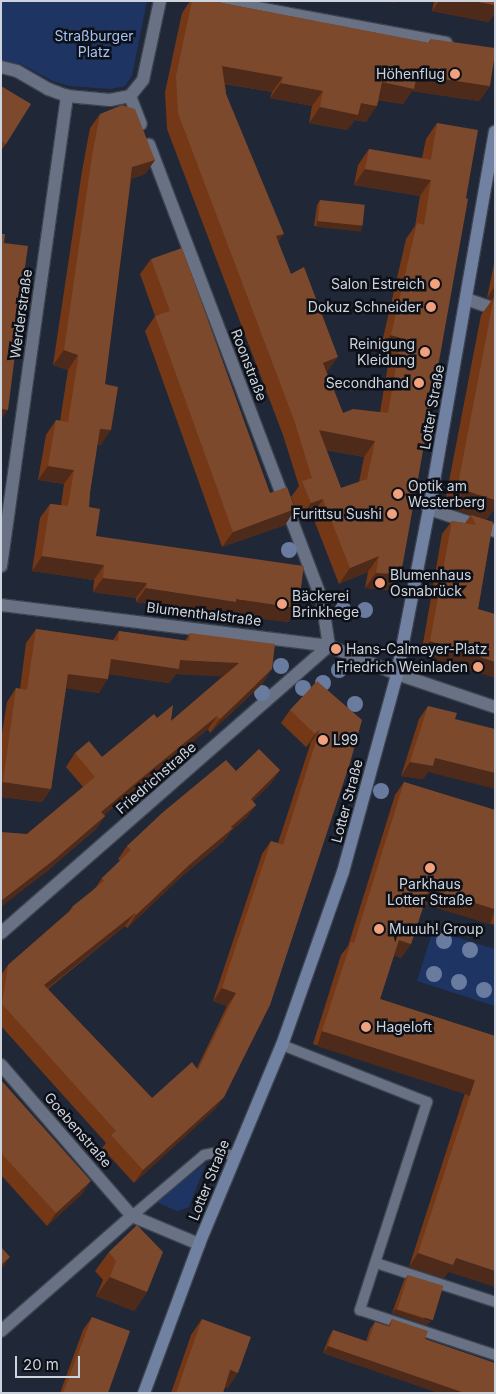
<!DOCTYPE html>
<html>
<head>
<meta charset="utf-8">
<style>
  body { margin:0 }
  #map { position:relative; width:496px; height:1394px; overflow:hidden; background:#202737; font-family:Inter,sans-serif }
  div>[style] { position:absolute }
  [style*='--x'] { left:calc(var(--x)*1px); top:calc(var(--y)*1px); width:calc(var(--w)*1px); rotate:calc(var(--a)*1deg) }
  .green>* { inset:0; background:#1e3563 }
  .roads { filter:drop-shadow(1px 0 #3c4350) drop-shadow(-1px 0 #3c4350) drop-shadow(0 1px #3c4350) drop-shadow(0 -1px #3c4350) }
  .lane>* { height:10px; margin:-5px; padding:0 5px; transform-origin:5px; border-radius:5px; background:#687284 }
  .street>* { height:12px; margin:-6px; padding:0 6px; transform-origin:6px; border-radius:6px; background:#687284 }
  .secondary>* { height:12px; margin:-6px; padding:0 6px; transform-origin:6px; border-radius:6px; background:#7181a1 }
  .trees>* { width:16px; height:16px; margin:-8px; border-radius:50%; background:#697ca0 }
  .wall>* { inset:0; background:#743816 }
  .shaded-wall>* { inset:0; background:#4e2a1a; transform-origin:0 0 }
  .building>* { inset:0; background:#7d492c; transform-origin:0 0 }
  .dots>* { width:14px; height:14px; translate:-50% -50%; box-sizing:border-box; border:2px solid #0d1017; border-radius:50% }
  span { translate:-50% -50%; white-space:nowrap; text-align:center; line-height:1.15; -webkit-text-stroke:5px #0d1017; paint-order:stroke }
  .park-label { font-size:14px; color:#a5c1f5 }
  .poi-label { font-size:14px; color:#ced4de }
  .right { translate:-100% -50%; text-align:right }
  .left { translate:0 -50%; text-align:left }
  .street-label { font-size:14px; color:#ced4de }
  .frame { position:absolute; inset:0; border:2px solid #ced4de; pointer-events:none }
  .scale { position:absolute; left:15px; top:1356px; width:65px; height:22px; box-sizing:border-box; border:2px solid #ced4de; border-top:0; padding-left:6px; font-size:15px; line-height:18px; white-space:nowrap; color:#ced4de; -webkit-text-stroke:4px #0d1017; paint-order:stroke }
</style>
</head>
<body>
<div id="map">
  <div class="green">
    <div style="clip-path:polygon(1px 1px,147px 1px,132px 76px,125px 86px,111px 89px,70px 86px,53px 81px,21px 64px,1px 60px)"></div>
    <div style="clip-path:polygon(433px 930px,495px 949px,495px 1006px,417px 981px)"></div>
    <div style="clip-path:polygon(206px 1163px,189px 1207px,177px 1211px,156px 1202px)"></div>
  </div>
  <div class="roads">
    <div class="lane">
      <div style="--x:282;--y:1045;--w:156;--a:21.5"></div>
      <div style="--x:427;--y:1102;--w:219;--a:107.9"></div>
      <div style="--x:360;--y:1310;--w:142;--a:18.4"></div>
      <div style="--x:132;--y:1216;--w:94;--a:-40.3"></div>
      <div style="--x:204;--y:1155;--w:14;--a:-12"></div>
      <div style="--x:218;--y:1152;--w:17;--a:13"></div>
      <div style="--x:376;--y:1263;--w:125;--a:18.1"></div>
    </div>
    <div class="street">
      <div style="--x:220;--y:1;--w:230;--a:10.5"></div>
      <div style="--x:1;--y:67;--w:16;--a:14"></div>
      <div style="--x:17;--y:71;--w:36;--a:30"></div>
      <div style="--x:48;--y:89;--w:20;--a:20"></div>
      <div style="--x:67;--y:96;--w:43;--a:5.3"></div>
      <div style="--x:110;--y:100;--w:20;--a:-11"></div>
      <div style="--x:130;--y:96;--w:21;--a:-51"></div>
      <div style="--x:143;--y:80;--w:81;--a:-77.9"></div>
      <div style="--x:130;--y:96;--w:30;--a:69"></div>
      <div style="--x:466;--y:299;--w:31;--a:19"></div>
      <div style="--x:429;--y:509;--w:70;--a:18.4"></div>
      <div style="--x:1;--y:566;--w:475;--a:-82"></div>
      <div style="--x:1;--y:605;--w:331;--a:7.1"></div>
      <div style="--x:329;--y:646;--w:74;--a:22.4"></div>
      <div style="--x:397;--y:674;--w:103;--a:18.6"></div>
      <div style="--x:1;--y:933;--w:436;--a:-41.2"></div>
      <div style="--x:329;--y:646;--w:47;--a:-98.7"></div>
      <div style="--x:322;--y:600;--w:487;--a:-110.8"></div>
      <div style="--x:1;--y:1065;--w:200;--a:49.1"></div>
      <div style="--x:1;--y:1331;--w:174;--a:-41.3"></div>
      <div style="--x:132;--y:1216;--w:73;--a:22.7"></div>
    </div>
    <div class="secondary">
      <div style="--x:144;--y:1393;--w:159;--a:-69.7"></div>
      <div style="--x:199;--y:1244;--w:216;--a:-67.4"></div>
      <div style="--x:282;--y:1045;--w:183;--a:-70.6"></div>
      <div style="--x:343;--y:872;--w:205;--a:-74.7"></div>
      <div style="--x:397;--y:674;--w:168;--a:-79"></div>
      <div style="--x:429;--y:509;--w:383;--a:-80.1"></div>
    </div>
  </div>
  <div class="trees">
    <div style="left:289px;top:550px"></div>
    <div style="left:343px;top:609px"></div>
    <div style="left:365px;top:610px"></div>
    <div style="left:281px;top:666px"></div>
    <div style="left:339px;top:670px"></div>
    <div style="left:323px;top:683px"></div>
    <div style="left:303px;top:688px"></div>
    <div style="left:262px;top:693px"></div>
    <div style="left:355px;top:704px"></div>
    <div style="left:381px;top:791px"></div>
    <div style="left:444px;top:941px"></div>
    <div style="left:470px;top:950px"></div>
    <div style="left:434px;top:974px"></div>
    <div style="left:459px;top:982px"></div>
    <div style="left:484px;top:990px"></div>
  </div>
  <div class="wall">
    <div style="clip-path:polygon(evenodd,190px 1px,212px 1px,428px 43px,431px 39px,490px 86px,479px 101px,412px 91px,403px 104px,379px 100px,366px 122px,355px 120px,347px 130px,309px 123px,312px 106px,270px 98px,272px 92px,225px 84px,226px 94px,278px 242px,327px 373px,343px 413px,380px 412px,390px 353px,380px 351px,406px 239px,415px 226px,420px 196px,354px 185px,358px 165px,369px 149px,422px 158px,426px 139px,437px 123px,390px 590px,365px 588px,368px 572px,339px 584px,312px 515px,300px 519px,291px 497px,299px 486px,283px 435px,167px 129px,165px 92px,182px 13px,190px 1px,326px 450px,364px 457px,359px 482px,341px 488px,326px 450px)"></div>
    <div style="clip-path:polygon(434px 1px,495px 1px,489px 22px,432px 11px)"></div>
    <div style="clip-path:polygon(1px 86px,6px 144px,1px 150px)"></div>
    <div style="clip-path:polygon(100px 114px,155px 160px,145px 174px,131px 179px,105px 384px,101px 445px,97px 444px,90px 492px,89px 507px,96px 536px,298px 608px,288px 622px,227px 614px,226px 616px,136px 602px,136px 598px,93px 592px,94px 580px,32px 571px,40px 518px,50px 504px,61px 505px,64px 484px,38px 480px,46px 435px,56px 420px,60px 421px,68px 370px,53px 365px,82px 171px,90px 128px)"></div>
    <div style="clip-path:polygon(320px 200px,362px 226px,359px 231px,314px 226px,317px 205px)"></div>
    <div style="clip-path:polygon(151px 259px,270px 493px,295px 509px,285px 525px,222px 547px,145px 331px,155px 316px,140px 274px)"></div>
    <div style="clip-path:polygon(495px 259px,495px 508px,486px 520px,452px 508px,446px 497px,481px 315px,492px 300px,487px 298px)"></div>
    <div style="clip-path:polygon(471px 515px,493px 522px,478px 609px,421px 655px,442px 534px,452px 521px,465px 523px)"></div>
    <div style="clip-path:polygon(36px 629px,113px 640px,119px 631px,185px 641px,190px 633px,263px 683px,210px 733px,208px 729px,104px 815px,105px 816px,96px 829px,45px 873px,27px 834px,83px 787px,66px 767px,75px 753px,102px 757px,157px 718px,171px 721px,223px 676px,176px 674px,169px 683px,109px 674px,99px 693px,66px 688px,51px 789px,42px 802px,1px 797px,1px 740px,7px 702px,16px 688px,20px 689px,26px 643px)"></div>
    <div style="clip-path:polygon(428px 706px,455px 719px,428px 772px,423px 779px,401px 776px,419px 719px)"></div>
    <div style="clip-path:polygon(290px 710px,362px 720px,224px 1097px,214px 1110px,134px 1183px,102px 1148px,106px 1143px,1px 1026px,1px 975px,8px 965px,68px 913px,72px 907px,94px 890px,102px 878px,120px 861px,118px 859px,127px 846px,236px 771px,280px 770px,271px 783px,253px 801px,256px 805px,246px 818px,231px 831px,224px 841px,180px 878px,127px 928px,125px 926px,48px 989px,152px 1098px,197px 1068px,227px 1006px,213px 1001px,262px 854px,271px 841px,278px 843px,311px 742px,306px 747px,281px 723px)"></div>
    <div style="clip-path:polygon(404px 782px,495px 810px,495px 925px,424px 904px,411px 944px,401px 958px,394px 955px,380px 999px,495px 1036px,448px 1272px,444px 1278px,409px 1267px,465px 1093px,313px 1044px,341px 955px,348px 946px,395px 795px)"></div>
    <div style="clip-path:polygon(1px 1080px,82px 1194px,47px 1226px,1px 1175px)"></div>
    <div style="clip-path:polygon(109px 1252px,147px 1292px,134px 1311px,96px 1296px,103px 1280px,95px 1271px)"></div>
    <div style="clip-path:polygon(408px 1275px,427px 1325px,392px 1313px,404px 1280px)"></div>
    <div style="clip-path:polygon(92px 1317px,108px 1393px,60px 1393px,83px 1330px)"></div>
    <div style="clip-path:polygon(202px 1319px,228px 1388px,225px 1387px,223px 1393px,171px 1393px,191px 1335px)"></div>
    <div style="clip-path:polygon(392px 1319px,425px 1339px,495px 1393px,439px 1393px,323px 1353px,329px 1337px,333px 1330px,366px 1341px,370px 1329px,375px 1322px,388px 1326px)"></div>
  </div>
  <div class="shaded-wall">
    <div style="clip-path:polygon(382px 1px,397px 1px,395px 3px)"></div>
    <div style="clip-path:polygon(439px 1px,473px 1px,495px 5px,495px 14px,489px 22px,432px 11px)"></div>
    <div style="clip-path:polygon(222px 66px,283px 77px,272px 92px,211px 81px)"></div>
    <div style="clip-path:polygon(417px 75px,490px 86px,479px 101px,412px 91px,403px 104px,371px 98px,382px 82px)"></div>
    <div style="clip-path:polygon(281px 83px,323px 91px,312px 106px,270px 98px)"></div>
    <div style="clip-path:polygon(361px 103px,377px 106px,366px 122px,355px 120px,347px 130px,309px 123px,320px 107px)"></div>
    <div style="clip-path:polygon(155px 160px,145px 174px,122px 182px,132px 167px)"></div>
    <div style="clip-path:polygon(365px 169px,431px 180px,420px 196px,354px 185px)"></div>
    <div style="left:317px;top:221px;width:45px;height:6px;rotate:6deg"></div>
    <div style="clip-path:polygon(284px 234px,273px 249px,276px 236px)"></div>
    <div style="clip-path:polygon(495px 286px,495px 301px,494px 297px,492px 300px,487px 298px)"></div>
    <div style="clip-path:polygon(391px 335px,401px 338px,390px 353px,380px 351px)"></div>
    <div style="clip-path:polygon(64px 350px,78px 355px,68px 370px,53px 365px)"></div>
    <div style="clip-path:polygon(338px 357px,327px 372px,323px 363px)"></div>
    <div style="clip-path:polygon(1px 409px,8px 410px,1px 420px)"></div>
    <div style="clip-path:polygon(100px 429px,111px 430px,101px 445px,90px 443px)"></div>
    <div style="clip-path:polygon(319px 430px,375px 441px,364px 457px,308px 446px)"></div>
    <div style="clip-path:polygon(48px 466px,74px 470px,64px 484px,38px 480px)"></div>
    <div style="clip-path:polygon(464px 490px,495px 500px,495px 508px,486px 520px,452px 508px)"></div>
    <div style="clip-path:polygon(323px 499px,312px 515px,300px 519px,311px 503px)"></div>
    <div style="clip-path:polygon(295px 509px,285px 525px,222px 547px,233px 532px)"></div>
    <div style="clip-path:polygon(42px 556px,104px 565px,94px 580px,32px 571px)"></div>
    <div style="clip-path:polygon(379px 556px,368px 572px,339px 584px,350px 568px)"></div>
    <div style="clip-path:polygon(376px 573px,401px 574px,390px 590px,365px 588px)"></div>
    <div style="clip-path:polygon(103px 578px,147px 583px,136px 598px,93px 592px)"></div>
    <div style="clip-path:polygon(146px 588px,236px 599px,298px 608px,288px 622px,227px 614px,226px 616px,136px 602px)"></div>
    <div style="clip-path:polygon(430px 641px,495px 662px,495px 678px,421px 655px)"></div>
    <div style="clip-path:polygon(111px 659px,180px 660px,239px 663px,229px 677px,176px 674px,169px 683px,101px 673px)"></div>
    <div style="clip-path:polygon(272px 669px,263px 683px,210px 733px,220px 719px)"></div>
    <div style="clip-path:polygon(68px 674px,108px 679px,99px 693px,58px 687px)"></div>
    <div style="clip-path:polygon(217px 716px,208px 729px,92px 825px,101px 812px)"></div>
    <div style="clip-path:polygon(320px 729px,311px 742px,306px 747px,315px 734px)"></div>
    <div style="clip-path:polygon(435px 758px,495px 773px,495px 789px,428px 772px,423px 779px,401px 776px,410px 762px)"></div>
    <div style="clip-path:polygon(280px 770px,271px 783px,242px 812px,251px 799px)"></div>
    <div style="clip-path:polygon(3px 782px,51px 789px,42px 802px,1px 797px,1px 784px)"></div>
    <div style="clip-path:polygon(256px 805px,246px 818px,231px 831px,224px 841px,180px 878px,127px 928px,136px 915px,189px 865px)"></div>
    <div style="clip-path:polygon(105px 816px,96px 829px,45px 873px,1px 907px,1px 901px)"></div>
    <div style="left:429px;top:889px;width:69px;height:16px;rotate:17deg"></div>
    <div style="clip-path:polygon(135px 913px,125px 926px,35px 998px,44px 985px)"></div>
    <div style="clip-path:polygon(399px 940px,411px 944px,401px 958px,389px 954px)"></div>
    <div style="clip-path:polygon(222px 988px,236px 993px,227px 1006px,213px 1001px)"></div>
    <div style="left:322px;top:1031px;width:161px;height:16px;rotate:18deg"></div>
    <div style="clip-path:polygon(224px 1097px,214px 1110px,134px 1183px,143px 1170px)"></div>
    <div style="clip-path:polygon(91px 1181px,82px 1194px,47px 1226px,56px 1213px)"></div>
    <div style="clip-path:polygon(418px 1253px,456px 1258px,495px 1271px,495px 1287px,448px 1272px,444px 1278px,409px 1267px)"></div>
    <div style="clip-path:polygon(10px 1257px,2px 1269px,1px 1270px,1px 1265px)"></div>
    <div style="clip-path:polygon(110px 1277px,147px 1292px,134px 1311px,96px 1296px)"></div>
    <div style="clip-path:polygon(395px 1309px,431px 1321px,427px 1325px,392px 1313px)"></div>
    <div style="clip-path:polygon(328px 1346px,465px 1393px,439px 1393px,323px 1353px)"></div>
    <div style="clip-path:polygon(230px 1370px,238px 1373px,228px 1388px,220px 1385px)"></div>
  </div>
  <div class="building">
    <div style="clip-path:polygon(evenodd,192px 1px,212px 1px,430px 43px,431px 39px,495px 48px,495px 53px,490px 86px,417px 75px,414px 89px,382px 82px,377px 106px,361px 103px,358px 115px,320px 107px,323px 91px,281px 83px,283px 77px,222px 66px,226px 94px,284px 234px,276px 236px,291px 274px,304px 267px,338px 357px,323px 363px,343px 413px,353px 409px,388px 413px,401px 338px,391px 335px,417px 223px,424px 225px,431px 180px,365px 169px,369px 149px,431px 160px,437px 123px,478px 130px,466px 198px,468px 199px,401px 574px,376px 573px,379px 556px,350px 568px,323px 499px,311px 503px,302px 481px,312px 478px,294px 420px,178px 113px,176px 76px,192px 1px,319px 430px,375px 441px,367px 479px,341px 488px,319px 430px)"></div>
    <div style="clip-path:polygon(473px 1px,495px 1px,495px 5px)"></div>
    <div style="clip-path:polygon(1px 86px,31px 104px,6px 144px,1px 141px)"></div>
    <div style="clip-path:polygon(122px 105px,135px 109px,155px 160px,132px 167px,105px 384px,118px 387px,111px 430px,100px 429px,90px 492px,89px 507px,100px 509px,96px 536px,304px 566px,298px 608px,236px 599px,236px 602px,146px 588px,147px 583px,103px 578px,104px 565px,42px 556px,50px 504px,68px 506px,74px 470px,48px 466px,56px 420px,68px 422px,78px 360px,78px 355px,64px 350px,92px 156px,100px 114px)"></div>
    <div style="left:320px;top:200px;width:45px;height:21px;rotate:6deg"></div>
    <div style="clip-path:polygon(1px 234px,5px 234px,4px 243px,28px 246px,16px 330px,18px 331px,8px 410px,1px 409px)"></div>
    <div style="clip-path:polygon(182px 248px,270px 493px,287px 487px,295px 509px,233px 532px,155px 316px,170px 311px,151px 259px)"></div>
    <div style="clip-path:polygon(494px 297px,495px 297px,495px 500px,464px 490px,459px 479px)"></div>
    <div style="clip-path:polygon(471px 515px,493px 522px,478px 609px,495px 614px,495px 662px,430px 641px,452px 521px,476px 525px)"></div>
    <div style="clip-path:polygon(36px 629px,118px 641px,119px 631px,189px 641px,190px 633px,275px 644px,272px 669px,220px 719px,217px 716px,152px 769px,101px 812px,105px 816px,55px 859px,1px 901px,1px 832px,27px 834px,95px 777px,75px 753px,89px 741px,102px 757px,154px 714px,157px 718px,173px 705px,171px 721px,239px 663px,180px 660px,179px 669px,111px 659px,108px 679px,68px 674px,51px 789px,3px 782px,16px 688px,27px 690px)"></div>
    <div style="clip-path:polygon(317px 681px,362px 720px,350px 763px,270px 1005px,224px 1097px,143px 1170px,111px 1135px,116px 1131px,2px 1004px,8px 965px,73px 908px,72px 907px,104px 881px,102px 878px,131px 850px,127px 846px,162px 813px,226px 760px,236px 771px,259px 749px,280px 770px,251px 799px,256px 805px,230px 827px,233px 828px,189px 865px,136px 915px,135px 913px,44px 985px,152px 1098px,192px 1062px,198px 1070px,236px 993px,222px 988px,271px 841px,283px 845px,320px 729px,315px 734px,290px 710px)"></div>
    <div style="clip-path:polygon(428px 706px,457px 713px,455px 719px,495px 729px,495px 773px,435px 758px,433px 766px,410px 762px)"></div>
    <div style="clip-path:polygon(404px 782px,495px 810px,495px 909px,429px 889px,411px 944px,399px 940px,380px 999px,495px 1036px,495px 1271px,456px 1258px,453px 1265px,418px 1253px,475px 1080px,322px 1031px,351px 942px,354px 943px)"></div>
    <div style="clip-path:polygon(1px 1080px,91px 1181px,56px 1213px,1px 1153px)"></div>
    <div style="clip-path:polygon(137px 1225px,163px 1252px,147px 1292px,110px 1277px,116px 1261px,109px 1252px)"></div>
    <div style="clip-path:polygon(1px 1247px,10px 1257px,1px 1265px)"></div>
    <div style="left:408px;top:1275px;width:37px;height:36px;rotate:17deg"></div>
    <div style="clip-path:polygon(92px 1317px,130px 1331px,108px 1393px,63px 1393px)"></div>
    <div style="clip-path:polygon(202px 1319px,251px 1337px,238px 1373px,230px 1370px,223px 1393px,176px 1393px)"></div>
    <div style="clip-path:polygon(392px 1319px,428px 1331px,425px 1339px,495px 1363px,495px 1393px,465px 1393px,328px 1346px,333px 1330px,368px 1342px,375px 1322px,390px 1327px)"></div>
  </div>
  <div class="dots">
    <div style="left:455px;top:74px;background:#f1a17d"></div>
    <div style="left:435px;top:284px;background:#f1a17d"></div>
    <div style="left:431px;top:307px;background:#f1a17d"></div>
    <div style="left:425px;top:352px;background:#f1a17d"></div>
    <div style="left:419px;top:383px;background:#f1a17d"></div>
    <div style="left:398px;top:494px;background:#f1a17d"></div>
    <div style="left:392px;top:514px;background:#f1a17d"></div>
    <div style="left:380px;top:583px;background:#f1a17d"></div>
    <div style="left:282px;top:604px;background:#f1a17d"></div>
    <div style="left:336px;top:649px;background:#f1a17d"></div>
    <div style="left:478px;top:667px;background:#f1a17d"></div>
    <div style="left:323px;top:740px;background:#f1a17d"></div>
    <div style="left:430px;top:868px;background:#f1a17d"></div>
    <div style="left:379px;top:929px;background:#f1a17d"></div>
    <div style="left:366px;top:1027px;background:#f1a17d"></div>
  </div>
  <div class="park-label">
    <span style="left:94px;top:44px">Straßburger<br>Platz</span>
  </div>
  <div class="poi-label">
    <span class="right" style="left:445px;top:74px">Höhenflug</span>
    <span class="right" style="left:425px;top:284px">Salon Estreich</span>
    <span class="right" style="left:421px;top:307px">Dokuz Schneider</span>
    <span class="right" style="left:415px;top:352px">Reinigung<br>Kleidung</span>
    <span class="right" style="left:409px;top:383px">Secondhand</span>
    <span class="left" style="left:408px;top:494px">Optik am<br>Westerberg</span>
    <span class="right" style="left:382px;top:514px">Furittsu Sushi</span>
    <span class="left" style="left:390px;top:583px">Blumenhaus<br>Osnabrück</span>
    <span class="left" style="left:292px;top:604px">Bäckerei<br>Brinkhege</span>
    <span class="left" style="left:346px;top:649px">Hans-Calmeyer-Platz</span>
    <span class="right" style="left:468px;top:667px">Friedrich Weinladen</span>
    <span class="left" style="left:333px;top:740px">L99</span>
    <span style="left:430px;top:892px">Parkhaus<br>Lotter Straße</span>
    <span class="left" style="left:389px;top:929px">Muuuh! Group</span>
    <span class="left" style="left:376px;top:1027px">Hageloft</span>
  </div>
  <div class="street-label">
    <span style="left:21px;top:314px;rotate:-82deg">Werderstraße</span>
    <span style="left:249px;top:365px;rotate:69deg">Roonstraße</span>
    <span style="left:432px;top:407px;rotate:-80deg">Lotter Straße</span>
    <span style="left:204px;top:614px;rotate:7deg">Blumenthalstraße</span>
    <span style="left:156px;top:778px;rotate:-41deg">Friedrichstraße</span>
    <span style="left:347px;top:801px;rotate:-75deg">Lotter Straße</span>
    <span style="left:78px;top:1130px;rotate:49deg">Goebenstraße</span>
    <span style="left:209px;top:1180px;rotate:-68deg">Lotter Straße</span>
  </div>
  <div class="frame"></div>
  <div class="scale">20 m</div>
</div>
</body>
</html>
